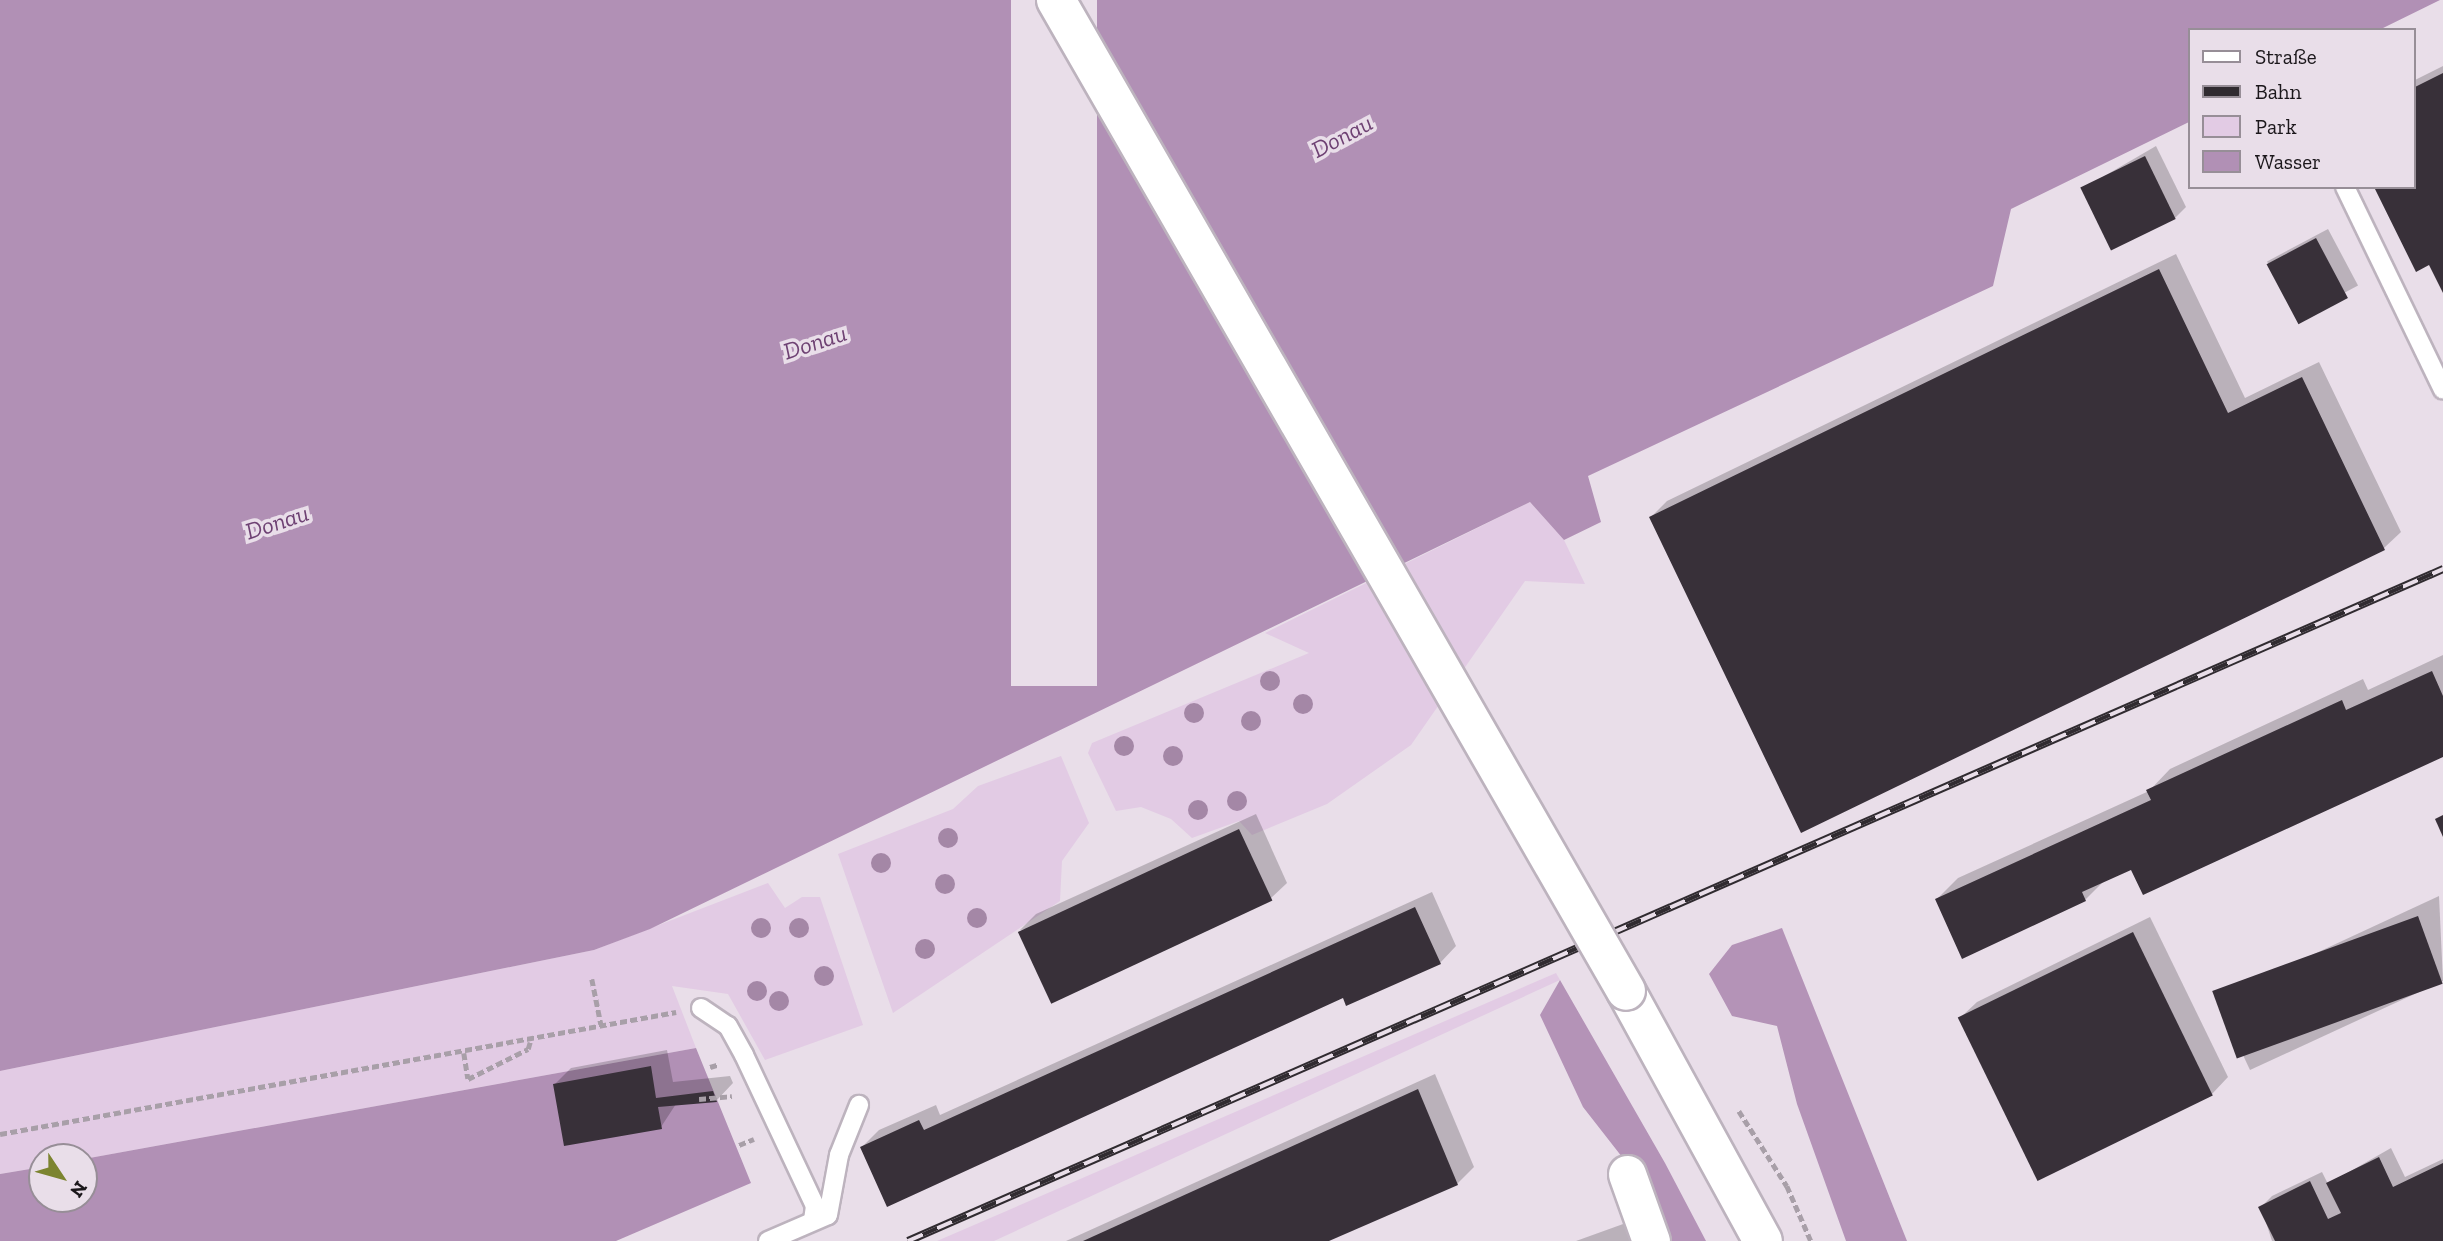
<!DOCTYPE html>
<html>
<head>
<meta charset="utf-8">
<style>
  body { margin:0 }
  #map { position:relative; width:2443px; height:1241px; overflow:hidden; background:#e9dee9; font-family:"Zilla Slab",serif }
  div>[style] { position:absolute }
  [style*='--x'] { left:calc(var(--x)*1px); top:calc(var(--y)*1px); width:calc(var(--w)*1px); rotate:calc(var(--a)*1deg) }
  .green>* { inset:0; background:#e2cbe4 }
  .forest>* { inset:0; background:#b493b7 }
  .water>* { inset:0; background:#b190b5 }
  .pier>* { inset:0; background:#e9dee9; transform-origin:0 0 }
  .shadow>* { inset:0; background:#0003; transform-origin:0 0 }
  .building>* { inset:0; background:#383039; transform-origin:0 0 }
  .path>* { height:4.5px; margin-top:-2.25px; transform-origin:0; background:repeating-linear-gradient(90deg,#a89fa8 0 7px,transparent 0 10.5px) }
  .roads { filter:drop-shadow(2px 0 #bdb3be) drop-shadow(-2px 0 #bdb3be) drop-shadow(0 2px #bdb3be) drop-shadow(0 -2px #bdb3be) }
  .lane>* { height:18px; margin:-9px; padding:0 9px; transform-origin:9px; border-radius:9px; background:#fff }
  .street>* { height:37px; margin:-18.5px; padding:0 18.5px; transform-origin:18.5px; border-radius:18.5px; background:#fff }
  .secondary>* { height:38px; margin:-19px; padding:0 19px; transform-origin:19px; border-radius:19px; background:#fff }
  .rail>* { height:8px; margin-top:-4px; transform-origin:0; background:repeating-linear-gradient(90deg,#e9dee9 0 16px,#302b30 0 32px); box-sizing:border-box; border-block:2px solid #302b30 }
  .bridges { filter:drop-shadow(2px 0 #bdb3be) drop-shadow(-2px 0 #bdb3be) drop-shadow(0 2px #bdb3be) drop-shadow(0 -2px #bdb3be) }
  .secondary-bridge>* { height:38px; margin:-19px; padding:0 19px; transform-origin:19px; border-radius:19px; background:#fff }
  .trees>* { width:20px; height:20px; margin:-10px; border-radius:50%; background:#a487a6 }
  span { translate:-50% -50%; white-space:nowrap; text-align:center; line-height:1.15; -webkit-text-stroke:7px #e9dee9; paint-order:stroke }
  .water-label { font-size:24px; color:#6e4173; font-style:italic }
  .legend { position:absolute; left:2188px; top:28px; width:228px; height:161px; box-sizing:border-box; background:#e9dee9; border:2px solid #978e97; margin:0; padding:9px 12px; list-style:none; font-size:21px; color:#1b171b }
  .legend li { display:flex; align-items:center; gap:14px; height:35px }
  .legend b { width:35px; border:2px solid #978e97 }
  .north { position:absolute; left:28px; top:1143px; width:70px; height:70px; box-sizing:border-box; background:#e9dee9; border:2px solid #978e97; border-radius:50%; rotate:126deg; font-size:19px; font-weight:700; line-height:28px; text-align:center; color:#1b171b }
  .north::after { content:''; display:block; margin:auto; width:24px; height:32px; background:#7c8430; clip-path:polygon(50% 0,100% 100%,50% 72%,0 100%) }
</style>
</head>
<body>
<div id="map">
  <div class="green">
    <div style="clip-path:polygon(1530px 502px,1564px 540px,1585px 584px,1525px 581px,1411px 745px,1327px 804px,1252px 835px,1239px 821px,1192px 838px,1171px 819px,1141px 807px,1116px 811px,1088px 753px,1092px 743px,1309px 653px,1265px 633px)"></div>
    <div style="clip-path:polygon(1061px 756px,1089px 823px,1062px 861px,1060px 901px,893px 1013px,838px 854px,953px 809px,978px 786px)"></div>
    <div style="clip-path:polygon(768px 883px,785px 908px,802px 897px,820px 897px,863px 1025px,765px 1060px,728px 994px,672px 986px,696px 1048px,84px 1159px,42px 1157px,42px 1167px,0 1174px,0 1071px,594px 950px)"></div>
    <div style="clip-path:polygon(1556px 973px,1560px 980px,994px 1241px,937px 1241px)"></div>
  </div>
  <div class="forest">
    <div style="clip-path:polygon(1782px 928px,1907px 1241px,1846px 1241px,1797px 1104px,1777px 1026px,1732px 1016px,1709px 974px,1732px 945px)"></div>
    <div style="clip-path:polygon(1560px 980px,1665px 1163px,1706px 1241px,1665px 1241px,1640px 1180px,1583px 1107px,1540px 1015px)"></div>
  </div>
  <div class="water">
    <div style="clip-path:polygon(0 0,2440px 0,2379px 30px,2189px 30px,2189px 122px,2011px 209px,1993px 286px,1588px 476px,1601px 522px,1564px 540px,1530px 502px,650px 929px,594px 950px,0 1071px)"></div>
    <div style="clip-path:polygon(696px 1048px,751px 1183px,616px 1241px,0 1241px,0 1174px,42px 1167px,42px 1199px,84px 1199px,84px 1159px)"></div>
  </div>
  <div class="pier">
    <div style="left:1011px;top:0;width:86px;height:686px"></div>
  </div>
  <div class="shadow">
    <div style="clip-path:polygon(2443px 66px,2443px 289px,2430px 263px,2413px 187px,2413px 81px)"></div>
    <div style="clip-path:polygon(2156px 146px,2186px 207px,2175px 218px,2082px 189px)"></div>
    <div style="left:2328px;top:229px;width:64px;height:69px;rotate:62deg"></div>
    <div style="clip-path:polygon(2176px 254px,2245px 398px,2319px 362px,2401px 532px,2384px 548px,1651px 517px,1667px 501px)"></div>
    <div style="clip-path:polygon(2443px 655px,2443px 755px,2132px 868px,2105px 880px,2085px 900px,1937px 899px,1958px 878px,2149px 791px,2170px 769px,2363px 679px,2368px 690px)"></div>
    <div style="clip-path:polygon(1256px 814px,1287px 883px,1270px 899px,1020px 930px,1036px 914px)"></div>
    <div style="clip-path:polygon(1432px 892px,1456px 946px,1440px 963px,1343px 996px,888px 1205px,862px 1147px,879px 1130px,936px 1105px,940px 1115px)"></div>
    <div style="clip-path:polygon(2439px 896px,2443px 981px,2250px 1070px,2221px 1008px,2243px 987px)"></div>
    <div style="clip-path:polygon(2150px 917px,2228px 1077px,2212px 1094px,1960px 1018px,1977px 1002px)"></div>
    <div style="clip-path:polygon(667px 1050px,673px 1082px,730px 1076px,733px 1083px,717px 1100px,676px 1104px,661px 1127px,555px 1084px,571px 1068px)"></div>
    <div style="clip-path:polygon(1435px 1074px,1474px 1167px,1457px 1184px,1325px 1241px,1066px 1241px)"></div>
    <div style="clip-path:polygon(2391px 1148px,2405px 1177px,2443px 1159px,2443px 1241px,2272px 1241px,2261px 1207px,2272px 1196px,2322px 1172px,2328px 1184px)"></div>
    <div style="clip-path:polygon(1637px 1219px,1643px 1241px,1576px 1241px)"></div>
  </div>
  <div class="building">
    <div style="clip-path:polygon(2443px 73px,2443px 293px,2429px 265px,2416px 272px,2374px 187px,2413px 187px,2413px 88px)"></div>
    <div style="left:2145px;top:156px;width:70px;height:72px;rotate:64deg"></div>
    <div style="left:2316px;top:238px;width:68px;height:56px;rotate:62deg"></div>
    <div style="clip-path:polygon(2159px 269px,2228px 413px,2302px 377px,2385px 550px,1801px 833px,1649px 517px)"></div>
    <div style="clip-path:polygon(2432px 671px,2443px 696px,2443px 757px,2143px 895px,2131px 870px,2082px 892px,2086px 901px,1962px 959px,1935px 899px,2151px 800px,2146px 790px,2342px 700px,2346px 710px)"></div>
    <div style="clip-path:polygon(2443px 815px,2443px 837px,2435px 819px)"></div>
    <div style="left:1239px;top:829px;width:79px;height:244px;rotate:65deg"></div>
    <div style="clip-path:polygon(1415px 907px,1441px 964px,1346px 1006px,1343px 998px,887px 1207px,860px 1147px,919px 1120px,924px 1130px)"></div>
    <div style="left:2418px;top:916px;width:72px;height:219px;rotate:70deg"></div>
    <div style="left:2133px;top:932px;width:182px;height:195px;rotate:64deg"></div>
    <div style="clip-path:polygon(651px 1066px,656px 1098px,713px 1091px,717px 1102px,658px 1107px,662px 1129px,564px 1146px,553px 1084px)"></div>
    <div style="clip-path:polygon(1418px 1089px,1458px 1185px,1329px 1241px,1083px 1241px)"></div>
    <div style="clip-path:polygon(2379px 1157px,2393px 1187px,2443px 1163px,2443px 1241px,2275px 1241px,2258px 1207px,2310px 1181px,2328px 1219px,2341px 1213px,2326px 1183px)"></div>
  </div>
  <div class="path">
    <div style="--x:592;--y:979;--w:46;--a:78.7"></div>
    <div style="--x:464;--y:1053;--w:26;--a:81"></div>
    <div style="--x:468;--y:1079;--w:67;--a:-26.6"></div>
    <div style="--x:528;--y:1049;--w:7;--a:-74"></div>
    <div style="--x:710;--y:1067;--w:10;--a:-17"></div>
    <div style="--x:699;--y:1099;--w:33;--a:-5"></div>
    <div style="--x:1739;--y:1111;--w:89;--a:57.4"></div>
    <div style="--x:1787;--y:1186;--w:60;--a:66.4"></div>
    <div style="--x:0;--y:1134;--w:687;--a:-10.23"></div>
    <div style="--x:739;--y:1145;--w:16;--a:-22"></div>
  </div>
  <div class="roads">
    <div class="lane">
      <div style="--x:2345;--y:187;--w:225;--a:64.2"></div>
      <div style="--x:701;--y:1008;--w:32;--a:34"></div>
      <div style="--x:728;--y:1026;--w:33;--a:61"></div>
      <div style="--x:744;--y:1055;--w:167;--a:64.8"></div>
      <div style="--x:815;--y:1206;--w:15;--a:98"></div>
      <div style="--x:768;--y:1241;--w:65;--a:-23.4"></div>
      <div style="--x:828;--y:1215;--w:61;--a:-79.6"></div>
      <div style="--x:839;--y:1155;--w:54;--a:-68.2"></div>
    </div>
    <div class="street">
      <div style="--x:1627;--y:1174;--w:71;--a:70.3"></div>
    </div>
    <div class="secondary">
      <div style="--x:1626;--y:991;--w:285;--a:61.3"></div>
    </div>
  </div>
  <div class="rail">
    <div style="--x:908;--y:1241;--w:1676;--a:-23.64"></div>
  </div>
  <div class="bridges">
    <div class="secondary-bridge">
      <div style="--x:1056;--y:0;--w:1143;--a:60.09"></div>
    </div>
  </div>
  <div class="trees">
    <div style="left:1270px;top:681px"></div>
    <div style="left:1303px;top:704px"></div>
    <div style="left:1194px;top:713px"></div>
    <div style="left:1251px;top:721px"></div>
    <div style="left:1124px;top:746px"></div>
    <div style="left:1173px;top:756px"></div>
    <div style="left:1237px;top:801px"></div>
    <div style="left:1198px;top:810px"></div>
    <div style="left:948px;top:838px"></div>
    <div style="left:881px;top:863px"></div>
    <div style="left:945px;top:884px"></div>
    <div style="left:977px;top:918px"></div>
    <div style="left:761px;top:928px"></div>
    <div style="left:799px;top:928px"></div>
    <div style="left:925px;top:949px"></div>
    <div style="left:824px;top:976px"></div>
    <div style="left:757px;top:991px"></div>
    <div style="left:779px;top:1001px"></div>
  </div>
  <div class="water-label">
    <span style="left:1342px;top:136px;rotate:-28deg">Donau</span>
    <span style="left:815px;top:342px;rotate:-18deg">Donau</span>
    <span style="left:277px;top:522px;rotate:-18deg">Donau</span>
  </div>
  <ul class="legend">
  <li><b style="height:9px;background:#fff"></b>Straße</li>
  <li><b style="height:9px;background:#302b30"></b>Bahn</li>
  <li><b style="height:19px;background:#e2cbe4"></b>Park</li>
  <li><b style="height:19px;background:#b190b5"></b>Wasser</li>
  </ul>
  <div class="north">N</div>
</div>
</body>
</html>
